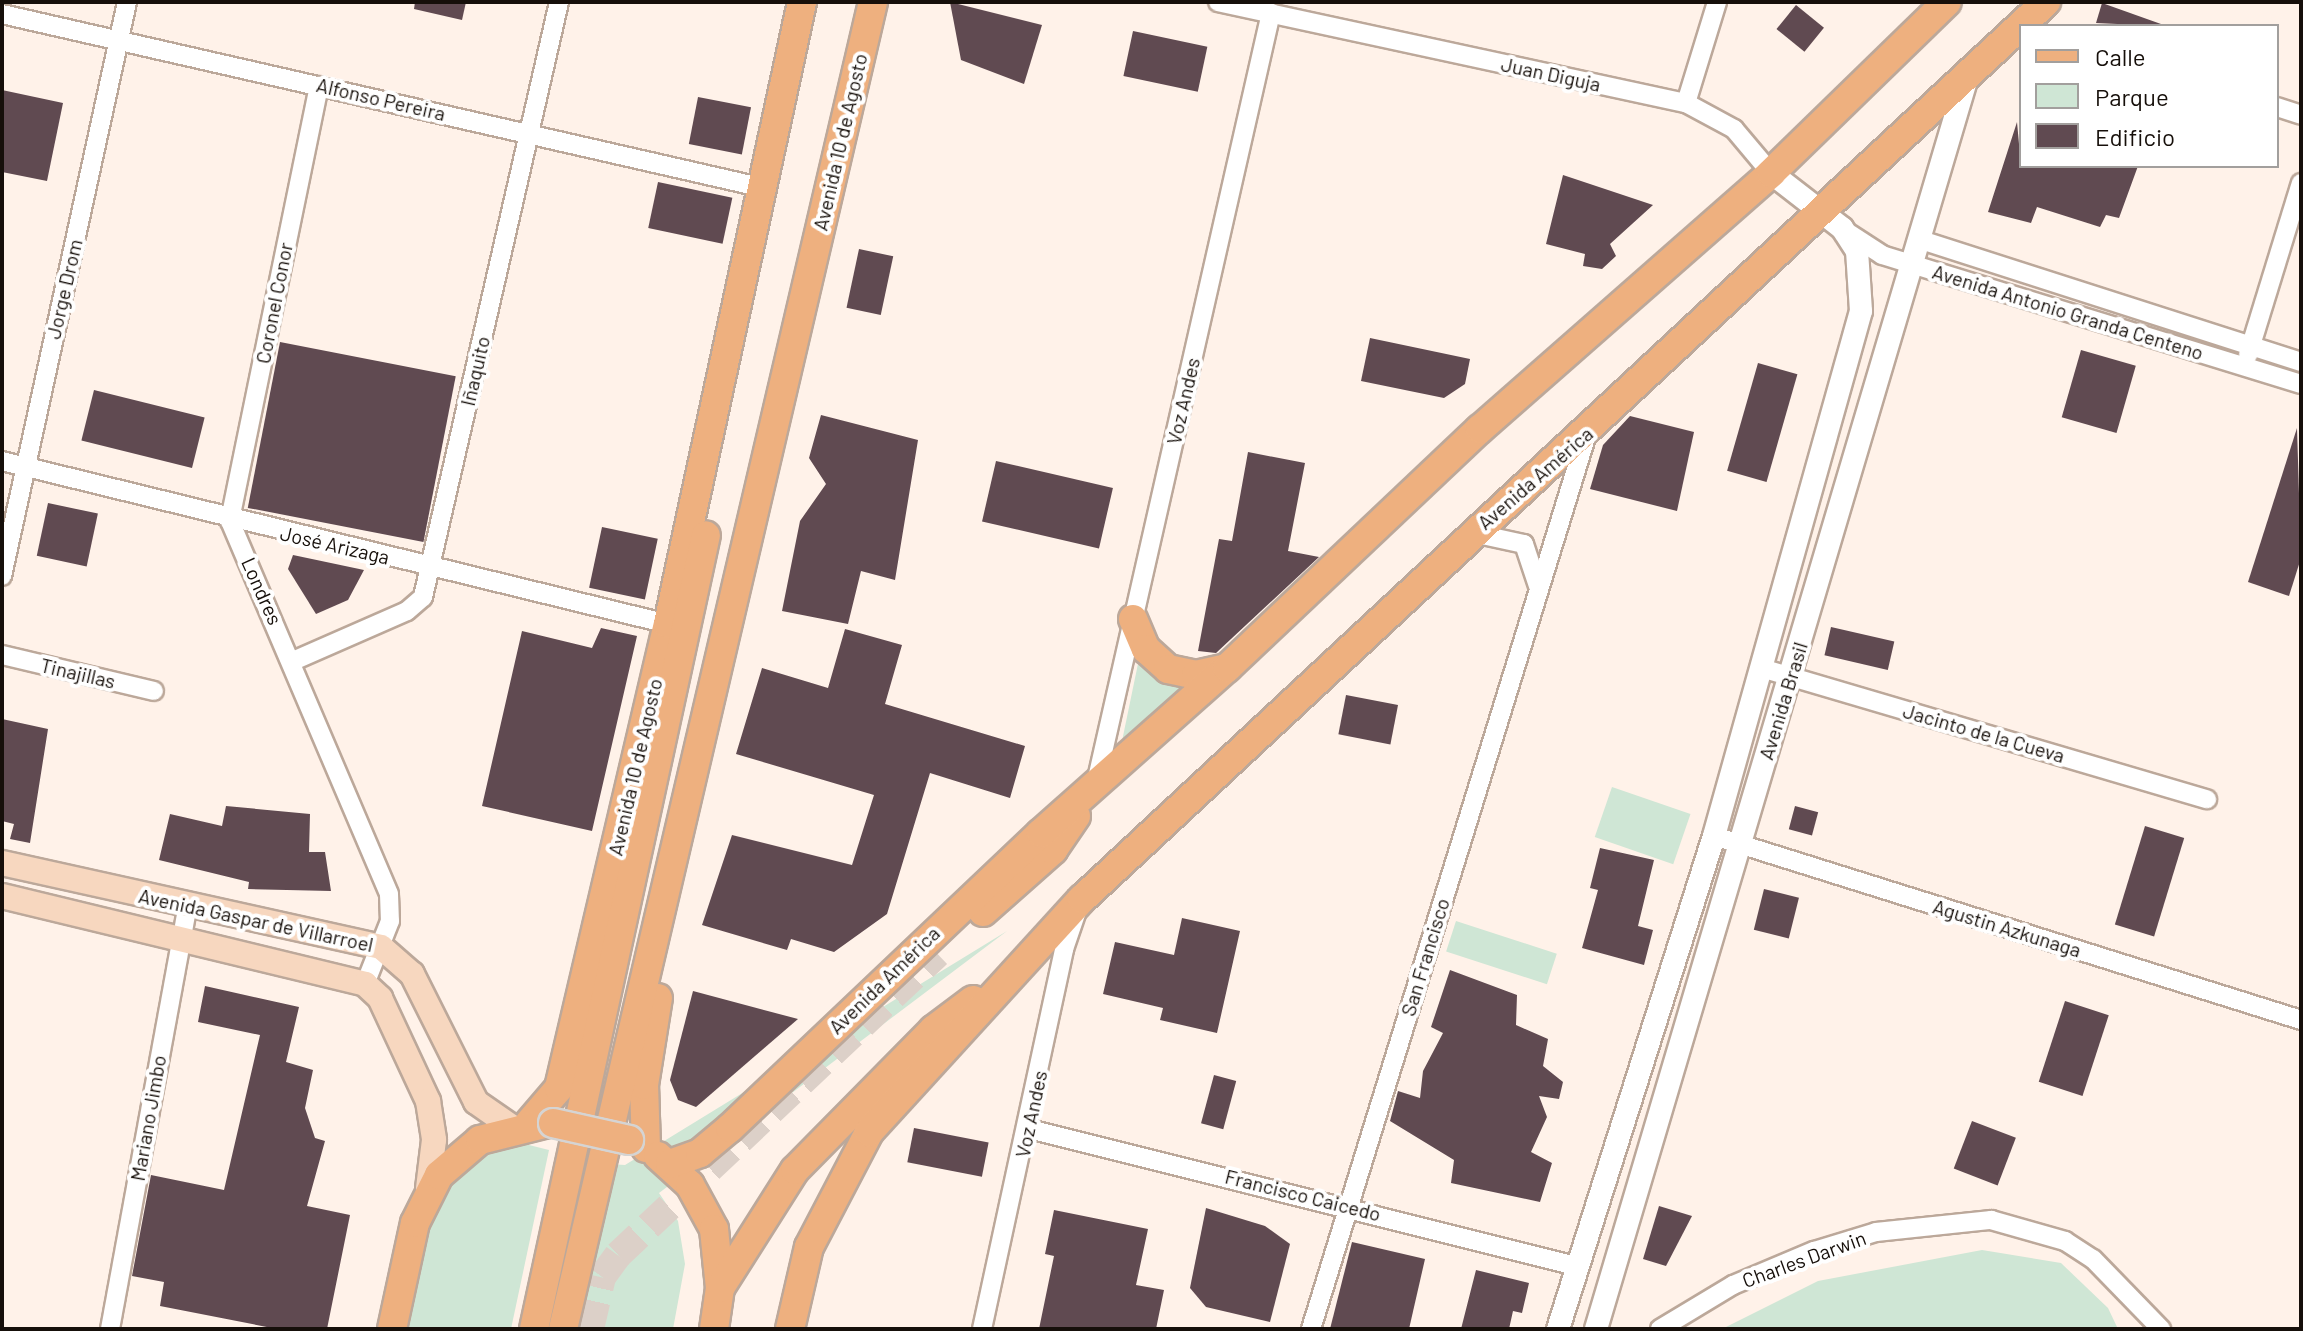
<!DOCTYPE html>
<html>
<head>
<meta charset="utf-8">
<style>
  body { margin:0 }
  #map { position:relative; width:2303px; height:1331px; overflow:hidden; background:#fff2e9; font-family:Barlow,sans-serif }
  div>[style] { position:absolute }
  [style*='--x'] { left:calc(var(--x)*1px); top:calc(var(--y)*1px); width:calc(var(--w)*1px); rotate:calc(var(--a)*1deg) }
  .green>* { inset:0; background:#cfe6d5; transform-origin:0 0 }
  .building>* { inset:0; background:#604a51; transform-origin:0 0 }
  .primary-tunnel>* { height:28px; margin-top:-14px; transform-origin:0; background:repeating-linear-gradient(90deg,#dcd0c8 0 28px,transparent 0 42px) }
  .roads { filter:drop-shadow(2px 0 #bca89a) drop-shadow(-2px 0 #bca89a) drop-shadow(0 2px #bca89a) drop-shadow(0 -2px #bca89a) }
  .minor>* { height:18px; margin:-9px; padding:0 9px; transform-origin:9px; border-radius:9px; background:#fff }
  .tertiary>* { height:22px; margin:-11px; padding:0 11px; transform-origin:11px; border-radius:11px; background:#fff }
  .secondary>* { height:24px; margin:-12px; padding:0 12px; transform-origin:12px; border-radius:12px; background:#f7d7bf }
  .primary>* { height:28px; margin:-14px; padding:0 14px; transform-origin:14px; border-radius:14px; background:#eeb07f }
  .bridges { filter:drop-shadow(2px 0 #d5d4d3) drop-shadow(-2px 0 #d5d4d3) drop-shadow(0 2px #d5d4d3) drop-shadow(0 -2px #d5d4d3) }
  .primary-bridge>* { height:28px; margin:-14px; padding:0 14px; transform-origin:14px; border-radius:14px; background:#eeb07f }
  span { translate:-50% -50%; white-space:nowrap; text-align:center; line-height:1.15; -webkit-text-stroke:8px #fff; paint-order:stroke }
  .street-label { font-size:20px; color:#160f0a }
  .frame { position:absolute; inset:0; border:4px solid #160f0a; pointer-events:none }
  .legend { position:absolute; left:2019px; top:24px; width:260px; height:144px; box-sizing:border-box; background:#fff; border:2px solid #a29f9d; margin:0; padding:10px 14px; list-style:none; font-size:24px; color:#160f0a }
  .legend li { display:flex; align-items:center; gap:16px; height:40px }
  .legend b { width:40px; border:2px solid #a29f9d }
</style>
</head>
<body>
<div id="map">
  <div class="green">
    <div style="clip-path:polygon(1140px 654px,1189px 682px,1121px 746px)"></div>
    <div style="left:1612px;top:787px;width:83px;height:53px;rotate:19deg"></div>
    <div style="left:1456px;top:921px;width:106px;height:32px;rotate:18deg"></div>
    <div style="clip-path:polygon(1007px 931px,659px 1193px,678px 1221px,685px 1264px,673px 1329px,574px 1329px,610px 1164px,625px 1165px)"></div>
    <div style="clip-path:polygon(525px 1144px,549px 1150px,511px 1329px,406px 1329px,426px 1229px,448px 1186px,485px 1155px)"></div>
    <div style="clip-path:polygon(1982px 1250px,2061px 1263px,2108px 1308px,2118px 1329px,1722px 1329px,1818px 1281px)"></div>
  </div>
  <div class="building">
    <div style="clip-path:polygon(415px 2px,466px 2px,462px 20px,414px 9px)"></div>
    <div style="clip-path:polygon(950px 2px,1042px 25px,1024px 84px,961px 60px)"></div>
    <div style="clip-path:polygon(2102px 3px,2161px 24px,2160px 26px,2096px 23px)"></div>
    <div style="left:1796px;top:5px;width:36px;height:31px;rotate:39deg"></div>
    <div style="left:1133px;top:31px;width:76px;height:46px;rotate:12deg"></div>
    <div style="clip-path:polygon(2px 90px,63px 103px,47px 181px,2px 172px)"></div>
    <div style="left:698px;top:97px;width:54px;height:48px;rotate:11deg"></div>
    <div style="clip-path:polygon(2017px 122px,2021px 166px,2138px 166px,2119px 218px,2106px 215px,2100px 227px,2037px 207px,2031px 223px,1988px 212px)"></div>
    <div style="clip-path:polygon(1563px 175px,1653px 205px,1610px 244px,1616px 256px,1602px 269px,1583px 266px,1585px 254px,1546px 244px)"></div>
    <div style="left:658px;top:182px;width:76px;height:47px;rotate:12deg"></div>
    <div style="left:859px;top:249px;width:35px;height:60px;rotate:12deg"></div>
    <div style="clip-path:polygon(1370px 338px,1470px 359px,1465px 384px,1444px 398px,1361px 381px)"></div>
    <div style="left:280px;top:342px;width:179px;height:169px;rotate:11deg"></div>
    <div style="left:2081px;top:350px;width:57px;height:70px;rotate:16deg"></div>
    <div style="left:1758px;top:363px;width:41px;height:112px;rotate:16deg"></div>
    <div style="left:94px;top:390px;width:114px;height:52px;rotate:14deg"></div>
    <div style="clip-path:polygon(821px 415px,918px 440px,895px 580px,861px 571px,848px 624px,782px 611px,800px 521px,826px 484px,809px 458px)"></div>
    <div style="clip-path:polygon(1630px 416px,1694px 432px,1677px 511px,1590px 489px,1603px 445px)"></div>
    <div style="clip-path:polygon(2297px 428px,2301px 558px,2289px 596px,2248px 582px)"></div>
    <div style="clip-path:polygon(1248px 452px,1305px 463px,1288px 551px,1319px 557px,1216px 653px,1198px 651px,1219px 539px,1232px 541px)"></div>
    <div style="left:996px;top:461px;width:120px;height:62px;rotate:13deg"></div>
    <div style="left:48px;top:503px;width:51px;height:54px;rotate:12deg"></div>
    <div style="left:602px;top:527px;width:57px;height:62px;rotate:12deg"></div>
    <div style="clip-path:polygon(293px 555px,364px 570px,348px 600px,316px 614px,288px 569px)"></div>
    <div style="left:1831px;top:627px;width:65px;height:29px;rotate:13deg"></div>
    <div style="clip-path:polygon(601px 628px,637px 636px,592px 831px,482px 806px,522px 631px,592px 648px)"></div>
    <div style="clip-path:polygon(845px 629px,902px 645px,885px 704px,1025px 746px,1010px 798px,930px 773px,887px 914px,834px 952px,791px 939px,787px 950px,702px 925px,732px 835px,852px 865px,874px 795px,736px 754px,762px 668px,828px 688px)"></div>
    <div style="left:1346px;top:695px;width:53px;height:40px;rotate:11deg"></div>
    <div style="clip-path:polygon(2px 719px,48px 729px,30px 843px,10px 839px,14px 824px,2px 821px)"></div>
    <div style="clip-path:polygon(226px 806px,310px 814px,309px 852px,325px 852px,331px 891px,248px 889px,249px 882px,159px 860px,170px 814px,222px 826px)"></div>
    <div style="left:1795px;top:806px;width:24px;height:24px;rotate:15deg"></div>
    <div style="left:2145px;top:826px;width:41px;height:103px;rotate:17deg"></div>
    <div style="clip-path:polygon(1600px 848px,1654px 860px,1638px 926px,1653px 930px,1644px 965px,1582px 948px,1598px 890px,1590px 888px)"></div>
    <div style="left:1764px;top:889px;width:36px;height:42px;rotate:14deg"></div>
    <div style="clip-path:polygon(1182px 918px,1240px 931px,1217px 1033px,1160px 1020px,1163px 1008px,1103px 994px,1115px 942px,1174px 955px)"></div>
    <div style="clip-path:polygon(1450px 970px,1517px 995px,1516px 1025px,1548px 1039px,1543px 1066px,1563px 1082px,1559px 1099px,1539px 1096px,1547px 1117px,1531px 1152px,1552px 1163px,1540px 1202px,1451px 1183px,1454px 1160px,1390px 1121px,1398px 1091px,1420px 1098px,1423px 1071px,1443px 1033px,1431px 1027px)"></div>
    <div style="clip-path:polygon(205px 986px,299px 1007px,286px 1062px,313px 1070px,305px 1108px,315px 1138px,325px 1141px,307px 1206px,350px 1215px,327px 1329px,277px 1329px,160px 1306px,164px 1282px,132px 1276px,151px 1175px,224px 1190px,260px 1035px,198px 1022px)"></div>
    <div style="clip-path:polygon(693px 991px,798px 1019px,696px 1107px,678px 1100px,670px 1080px)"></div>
    <div style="left:2065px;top:1001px;width:46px;height:85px;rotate:18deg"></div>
    <div style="left:1214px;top:1075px;width:23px;height:50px;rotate:15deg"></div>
    <div style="left:1972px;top:1121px;width:47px;height:51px;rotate:21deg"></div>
    <div style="left:914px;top:1128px;width:76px;height:35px;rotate:11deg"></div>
    <div style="clip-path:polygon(1659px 1206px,1692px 1216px,1666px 1266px,1643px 1259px)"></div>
    <div style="clip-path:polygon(1206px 1208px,1265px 1226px,1290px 1244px,1270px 1322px,1206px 1307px,1190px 1288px)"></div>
    <div style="clip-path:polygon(1054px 1210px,1148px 1229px,1136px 1285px,1164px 1290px,1156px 1329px,1039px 1329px,1054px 1256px,1045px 1254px)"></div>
    <div style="clip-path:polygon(1352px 1242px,1425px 1259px,1409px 1329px,1330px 1329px)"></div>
    <div style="clip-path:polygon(1476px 1270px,1529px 1283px,1522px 1313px,1513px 1311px,1509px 1329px,1461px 1329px)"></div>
  </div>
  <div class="primary-tunnel">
    <div style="--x:590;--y:1329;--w:53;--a:-77"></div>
    <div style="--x:602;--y:1277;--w:27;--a:-54"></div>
    <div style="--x:618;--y:1255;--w:439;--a:-43.3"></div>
  </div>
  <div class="roads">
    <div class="minor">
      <div style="--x:1218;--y:2;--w:479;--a:12.2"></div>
      <div style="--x:1686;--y:103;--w:55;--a:28.4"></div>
      <div style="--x:1734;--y:129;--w:57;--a:49.9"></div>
      <div style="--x:2;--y:14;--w:777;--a:12.86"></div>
      <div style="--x:319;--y:86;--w:444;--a:101.6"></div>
      <div style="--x:230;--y:521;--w:405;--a:66.9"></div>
      <div style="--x:389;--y:894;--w:27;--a:88"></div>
      <div style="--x:390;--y:921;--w:68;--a:111.6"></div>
      <div style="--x:1686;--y:103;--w:106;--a:-72.9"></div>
      <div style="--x:2277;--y:107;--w:25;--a:18"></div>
      <div style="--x:1850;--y:234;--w:38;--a:33"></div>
      <div style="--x:1882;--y:255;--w:438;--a:17.1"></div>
      <div style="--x:1918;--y:239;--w:402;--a:17.8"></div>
      <div style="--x:2248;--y:355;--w:180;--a:-72.9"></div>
      <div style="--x:2;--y:461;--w:686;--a:13.75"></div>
      <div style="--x:1473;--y:533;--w:52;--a:12.2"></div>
      <div style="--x:1524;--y:544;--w:44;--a:71.6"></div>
      <div style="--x:2;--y:576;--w:587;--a:-77.71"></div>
      <div style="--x:2;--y:655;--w:156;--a:13.3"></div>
      <div style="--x:293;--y:661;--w:124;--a:-23.7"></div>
      <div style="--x:407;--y:611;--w:21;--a:-41"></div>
      <div style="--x:423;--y:597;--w:610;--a:-77.12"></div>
      <div style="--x:1761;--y:668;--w:465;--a:16.4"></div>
      <div style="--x:1096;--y:783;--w:790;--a:-77.2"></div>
      <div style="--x:1714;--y:836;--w:615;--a:17.4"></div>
      <div style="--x:1029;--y:1129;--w:564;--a:14.06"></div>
      <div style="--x:110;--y:1329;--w:430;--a:-79.6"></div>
      <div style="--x:982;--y:1329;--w:389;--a:-77.8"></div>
      <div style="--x:1064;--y:949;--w:40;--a:-71.1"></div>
      <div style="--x:1311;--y:1329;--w:937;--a:-72.86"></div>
      <div style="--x:1660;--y:1329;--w:85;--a:-31.1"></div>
      <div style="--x:1733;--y:1285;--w:88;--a:-22.8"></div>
      <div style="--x:1814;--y:1251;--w:65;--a:-17"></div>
      <div style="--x:1876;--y:1232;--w:116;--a:-6"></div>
      <div style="--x:1991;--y:1220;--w:77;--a:15.8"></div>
      <div style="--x:2065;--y:1241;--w:33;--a:33"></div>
      <div style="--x:2093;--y:1259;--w:98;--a:45.8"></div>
    </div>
    <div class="tertiary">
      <div style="--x:1558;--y:1329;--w:517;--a:-72.44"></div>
      <div style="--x:1714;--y:836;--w:545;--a:-74.36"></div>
      <div style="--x:1861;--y:311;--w:60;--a:-93.8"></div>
      <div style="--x:1857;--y:251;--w:27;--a:-123"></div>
      <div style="--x:1842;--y:228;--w:90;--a:-142.2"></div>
      <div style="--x:1596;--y:1329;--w:1309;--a:-73.49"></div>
    </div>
    <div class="secondary">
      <div style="--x:2;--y:863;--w:388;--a:12.5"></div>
      <div style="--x:381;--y:947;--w:41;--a:41.1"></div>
      <div style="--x:412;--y:974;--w:143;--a:63.4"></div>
      <div style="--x:476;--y:1102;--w:44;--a:34.8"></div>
      <div style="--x:2;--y:896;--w:374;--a:13.6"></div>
      <div style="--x:365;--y:984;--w:21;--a:43"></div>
      <div style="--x:380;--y:998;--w:114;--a:65"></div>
      <div style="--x:428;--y:1101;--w:39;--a:81"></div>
      <div style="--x:434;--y:1140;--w:48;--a:97.1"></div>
    </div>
    <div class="primary">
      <div style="--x:1133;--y:619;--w:33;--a:67"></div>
      <div style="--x:1146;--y:649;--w:30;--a:42"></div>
      <div style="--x:1168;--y:669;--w:29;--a:12"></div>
      <div style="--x:1196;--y:675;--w:31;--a:-13"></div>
      <div style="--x:983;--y:912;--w:94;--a:-41.5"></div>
      <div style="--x:1053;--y:850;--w:41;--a:-55.9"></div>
      <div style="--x:529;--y:1123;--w:46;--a:-49.4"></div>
      <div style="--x:559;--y:1088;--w:477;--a:-76.8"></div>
      <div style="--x:668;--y:624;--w:636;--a:-77.84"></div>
      <div style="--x:646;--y:1148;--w:63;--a:-91.8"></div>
      <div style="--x:644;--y:1085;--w:88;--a:-80.9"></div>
      <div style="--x:658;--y:1156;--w:43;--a:42.2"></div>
      <div style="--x:690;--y:1185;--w:50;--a:61.4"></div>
      <div style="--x:714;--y:1229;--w:59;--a:84.2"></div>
      <div style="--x:720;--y:1288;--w:41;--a:98.3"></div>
      <div style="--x:670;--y:1164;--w:32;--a:-20"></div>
      <div style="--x:700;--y:1153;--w:39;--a:-40"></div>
      <div style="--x:730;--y:1128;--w:429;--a:-43.5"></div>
      <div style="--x:1041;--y:833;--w:249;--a:-41.6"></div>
      <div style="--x:1227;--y:668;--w:348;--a:-43.4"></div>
      <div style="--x:1480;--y:429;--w:388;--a:-41.3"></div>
      <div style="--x:1771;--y:173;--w:245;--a:-44.2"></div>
      <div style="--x:720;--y:1288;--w:140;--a:-57.6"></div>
      <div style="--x:795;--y:1170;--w:197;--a:-45.4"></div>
      <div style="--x:933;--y:1030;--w:50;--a:-36.9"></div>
      <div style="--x:392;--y:1329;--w:108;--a:-77.8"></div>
      <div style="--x:415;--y:1223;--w:54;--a:-63.4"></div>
      <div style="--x:439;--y:1175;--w:54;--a:-40.5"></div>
      <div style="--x:480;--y:1140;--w:70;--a:-14"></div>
      <div style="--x:534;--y:1329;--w:812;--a:-77.78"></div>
      <div style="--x:563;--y:1329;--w:1363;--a:-76.85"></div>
      <div style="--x:790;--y:1329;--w:84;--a:-77"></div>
      <div style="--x:809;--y:1247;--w:130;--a:-62.4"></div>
      <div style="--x:869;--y:1132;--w:316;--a:-47.6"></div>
      <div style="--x:1082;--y:899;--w:1317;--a:-42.94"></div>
    </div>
  </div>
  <div class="bridges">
    <div class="primary-bridge">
      <div style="--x:553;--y:1123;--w:78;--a:12.6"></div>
    </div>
  </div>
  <div class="street-label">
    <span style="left:1551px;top:74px;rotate:12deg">Juan Diguja</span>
    <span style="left:381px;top:99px;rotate:13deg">Alfonso Pereira</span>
    <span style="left:840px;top:142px;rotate:-77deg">Avenida 10 de Agosto</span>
    <span style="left:64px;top:289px;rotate:-77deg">Jorge Drom</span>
    <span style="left:274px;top:303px;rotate:-79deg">Coronel Conor</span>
    <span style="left:2068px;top:312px;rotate:17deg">Avenida Antonio Granda Centeno</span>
    <span style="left:475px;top:371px;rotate:-77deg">Iñaquito</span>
    <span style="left:1183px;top:401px;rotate:-77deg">Voz Andes</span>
    <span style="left:1535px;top:478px;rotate:-41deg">Avenida América</span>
    <span style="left:335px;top:545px;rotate:13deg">José Arizaga</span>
    <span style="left:262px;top:591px;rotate:66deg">Londres</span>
    <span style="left:78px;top:673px;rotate:13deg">Tinajillas</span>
    <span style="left:1783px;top:701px;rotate:-73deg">Avenida Brasil</span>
    <span style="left:1984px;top:733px;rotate:16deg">Jacinto de la Cueva</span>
    <span style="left:635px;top:767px;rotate:-77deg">Avenida 10 de Agosto</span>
    <span style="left:256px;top:920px;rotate:12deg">Avenida Gaspar de Villarroel</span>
    <span style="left:2007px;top:928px;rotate:17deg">Agustin Azkunaga</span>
    <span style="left:1425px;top:957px;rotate:-73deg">San Francisco</span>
    <span style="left:884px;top:980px;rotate:-44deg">Avenida América</span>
    <span style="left:1031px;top:1114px;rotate:-78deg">Voz Andes</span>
    <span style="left:148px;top:1118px;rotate:-80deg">Mariano Jimbo</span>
    <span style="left:1303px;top:1195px;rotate:14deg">Francisco Caicedo</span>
    <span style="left:1804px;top:1259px;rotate:-20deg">Charles Darwin</span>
  </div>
  <div class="frame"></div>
  <ul class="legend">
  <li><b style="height:10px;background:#eeb07f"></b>Calle</li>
  <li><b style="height:22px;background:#cfe6d5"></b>Parque</li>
  <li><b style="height:22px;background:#604a51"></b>Edificio</li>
  </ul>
</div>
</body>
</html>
